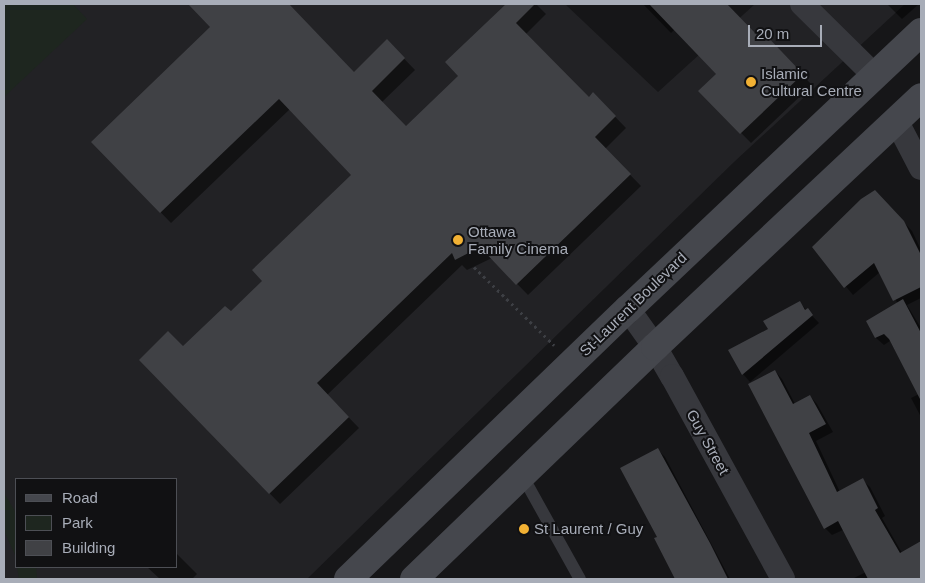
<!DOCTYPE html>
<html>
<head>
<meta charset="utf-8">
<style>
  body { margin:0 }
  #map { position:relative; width:925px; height:583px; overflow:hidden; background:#161618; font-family:Helvetica,sans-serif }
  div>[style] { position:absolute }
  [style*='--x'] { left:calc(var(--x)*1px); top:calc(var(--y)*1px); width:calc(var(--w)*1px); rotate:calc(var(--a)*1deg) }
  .built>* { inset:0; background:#222225 }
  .green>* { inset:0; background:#1e261f }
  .shadow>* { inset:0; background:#0007 }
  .building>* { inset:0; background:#404145 }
  .path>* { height:3px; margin-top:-1.5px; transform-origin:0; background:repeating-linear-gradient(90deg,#3d3f44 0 2.5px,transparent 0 6.5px) }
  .service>* { height:12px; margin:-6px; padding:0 6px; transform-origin:6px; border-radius:6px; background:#37383d }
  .minor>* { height:24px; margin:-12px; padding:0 12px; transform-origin:12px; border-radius:12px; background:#37383d }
  .secondary>* { height:28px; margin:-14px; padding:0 14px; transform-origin:14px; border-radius:14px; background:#45474d }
  .dots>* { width:14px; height:14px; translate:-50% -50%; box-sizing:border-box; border:2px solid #111113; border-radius:50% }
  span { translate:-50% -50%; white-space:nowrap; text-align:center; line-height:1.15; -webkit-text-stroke:4px #111113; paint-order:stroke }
  .poi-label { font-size:15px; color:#a8adb8 }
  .left { translate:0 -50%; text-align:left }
  .street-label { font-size:15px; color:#a8adb8 }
  .frame { position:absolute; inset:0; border:5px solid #a8adb8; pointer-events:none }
  .legend { position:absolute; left:15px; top:478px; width:162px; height:90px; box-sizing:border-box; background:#111113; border:1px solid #4d4f55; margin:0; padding:6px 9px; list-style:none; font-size:15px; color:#a8adb8 }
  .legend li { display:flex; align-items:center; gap:10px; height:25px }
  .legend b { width:25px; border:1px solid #4d4f55 }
  .scale { position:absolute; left:748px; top:25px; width:74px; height:22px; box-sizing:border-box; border:2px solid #a8adb8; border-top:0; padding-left:6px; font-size:15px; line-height:18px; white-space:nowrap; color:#a8adb8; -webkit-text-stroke:4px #111113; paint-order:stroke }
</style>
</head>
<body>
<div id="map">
  <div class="built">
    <div style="clip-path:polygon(evenodd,4px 4px,565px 4px,658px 92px,755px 4px,905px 4px,734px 162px,307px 579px,4px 579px,4px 4px,16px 479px,176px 479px,176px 567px,16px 567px,16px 479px)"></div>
  </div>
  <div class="green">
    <div style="clip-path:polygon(4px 4px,73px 4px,87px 19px,4px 97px)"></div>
    <div style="clip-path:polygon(4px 493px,16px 513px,16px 557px,4px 531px)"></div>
    <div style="clip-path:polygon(17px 567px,36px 567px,37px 579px,19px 579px)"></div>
  </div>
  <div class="shadow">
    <div style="clip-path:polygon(189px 4px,288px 4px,354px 73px,387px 41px,415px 70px,382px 102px,406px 128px,460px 76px,447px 62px,508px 4px,536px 4px,546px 14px,526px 34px,589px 98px,593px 94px,626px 128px,605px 149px,641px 186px,528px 295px,492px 258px,467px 270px,462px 265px,327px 395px,359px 428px,280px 504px,140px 360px,183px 348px,231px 313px,264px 281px,352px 175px,290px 109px,171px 223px,93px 142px,212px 27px)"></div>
    <div style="clip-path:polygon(643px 4px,726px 4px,757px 36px,761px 32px,812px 85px,751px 143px,700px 91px,717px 74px,675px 29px,671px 33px)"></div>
    <div style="clip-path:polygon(887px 4px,919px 4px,902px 19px)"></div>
    <div style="clip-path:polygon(883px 200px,912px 231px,921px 250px,921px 298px,907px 305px,921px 328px,921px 417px,911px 398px,919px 394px,890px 341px,884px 345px,876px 338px,867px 321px,898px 304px,880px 272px,853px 295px,813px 247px)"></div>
    <div style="clip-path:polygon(799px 302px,819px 323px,750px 382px,743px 374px,730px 350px,769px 330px)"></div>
    <div style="clip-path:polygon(775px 371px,782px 379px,795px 404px,810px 396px,817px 404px,833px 432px,816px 441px,840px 492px,862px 480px,870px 487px,885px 516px,882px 518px,902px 553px,921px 543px,921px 579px,852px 579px,866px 572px,843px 530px,832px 535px,825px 528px)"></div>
    <div style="clip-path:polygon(657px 449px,665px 457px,730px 579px,692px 579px,686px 567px,659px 537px)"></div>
    <div style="clip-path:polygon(176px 553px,197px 574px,192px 579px,160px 579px,147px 567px,176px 567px)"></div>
  </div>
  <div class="building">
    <div style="clip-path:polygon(188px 4px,289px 4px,354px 72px,387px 39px,405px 58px,372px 91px,406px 126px,458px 76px,445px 62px,506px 4px,535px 4px,516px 23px,589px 97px,593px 92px,616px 116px,595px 137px,631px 174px,516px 285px,480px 247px,455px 260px,452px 253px,317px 383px,349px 417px,269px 494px,139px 360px,168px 331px,183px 346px,225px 306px,231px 311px,262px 281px,252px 270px,351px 175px,279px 99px,160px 213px,91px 142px,210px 27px)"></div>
    <div style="clip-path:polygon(649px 4px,727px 4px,757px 35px,761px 30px,803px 74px,740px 134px,698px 91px,716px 74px)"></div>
    <div style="clip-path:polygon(875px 190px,904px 221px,921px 255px,921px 287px,893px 301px,874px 263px,844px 288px,812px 247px,861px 199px)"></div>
    <div style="clip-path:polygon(903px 299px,921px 333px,921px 401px,889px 339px,884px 334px,875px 338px,866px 321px)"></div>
    <div style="clip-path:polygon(800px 301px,805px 310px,808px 308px,813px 315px,742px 375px,728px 350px,768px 329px,763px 321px)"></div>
    <div style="clip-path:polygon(775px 370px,793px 404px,810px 395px,826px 424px,809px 433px,837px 492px,863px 478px,878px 508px,875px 510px,900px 553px,921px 541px,921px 579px,868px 579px,838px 521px,824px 529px,748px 384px)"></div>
    <div style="clip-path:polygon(658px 448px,710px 543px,728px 579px,675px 579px,654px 538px,657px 537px,620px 468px)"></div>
  </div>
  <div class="path">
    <div style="--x:474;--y:267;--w:112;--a:44.3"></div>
  </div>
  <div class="service">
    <div style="--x:522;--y:475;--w:119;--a:60.9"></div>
  </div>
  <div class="minor">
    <div style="--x:802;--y:4;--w:103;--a:44.6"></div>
    <div style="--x:896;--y:120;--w:54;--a:62.5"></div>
    <div style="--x:628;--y:309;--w:47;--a:54.6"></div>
    <div style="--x:655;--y:347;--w:34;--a:60"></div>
    <div style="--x:672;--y:376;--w:231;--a:61.3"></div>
  </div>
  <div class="secondary">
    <div style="--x:348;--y:579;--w:389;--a:-44"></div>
    <div style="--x:628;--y:309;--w:403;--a:-43.4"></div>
    <div style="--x:414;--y:579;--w:335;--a:-43.9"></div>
    <div style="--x:655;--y:347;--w:365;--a:-43.2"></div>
  </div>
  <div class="dots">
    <div style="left:751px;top:82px;background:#f2b134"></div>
    <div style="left:458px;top:240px;background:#f2b134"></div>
    <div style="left:524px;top:529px;background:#f2b134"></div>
  </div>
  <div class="poi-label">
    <span class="left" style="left:761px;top:82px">Islamic<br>Cultural Centre</span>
    <span class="left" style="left:468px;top:240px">Ottawa<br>Family Cinema</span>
    <span class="left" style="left:534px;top:529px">St Laurent / Guy</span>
  </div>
  <div class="street-label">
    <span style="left:633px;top:304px;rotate:-44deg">St-Laurent Boulevard</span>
    <span style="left:708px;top:442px;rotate:61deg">Guy Street</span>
  </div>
  <div class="frame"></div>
  <ul class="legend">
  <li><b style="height:6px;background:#45474d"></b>Road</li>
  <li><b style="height:14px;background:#1e261f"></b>Park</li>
  <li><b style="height:14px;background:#404145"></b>Building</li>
  </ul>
  <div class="scale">20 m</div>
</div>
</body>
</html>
